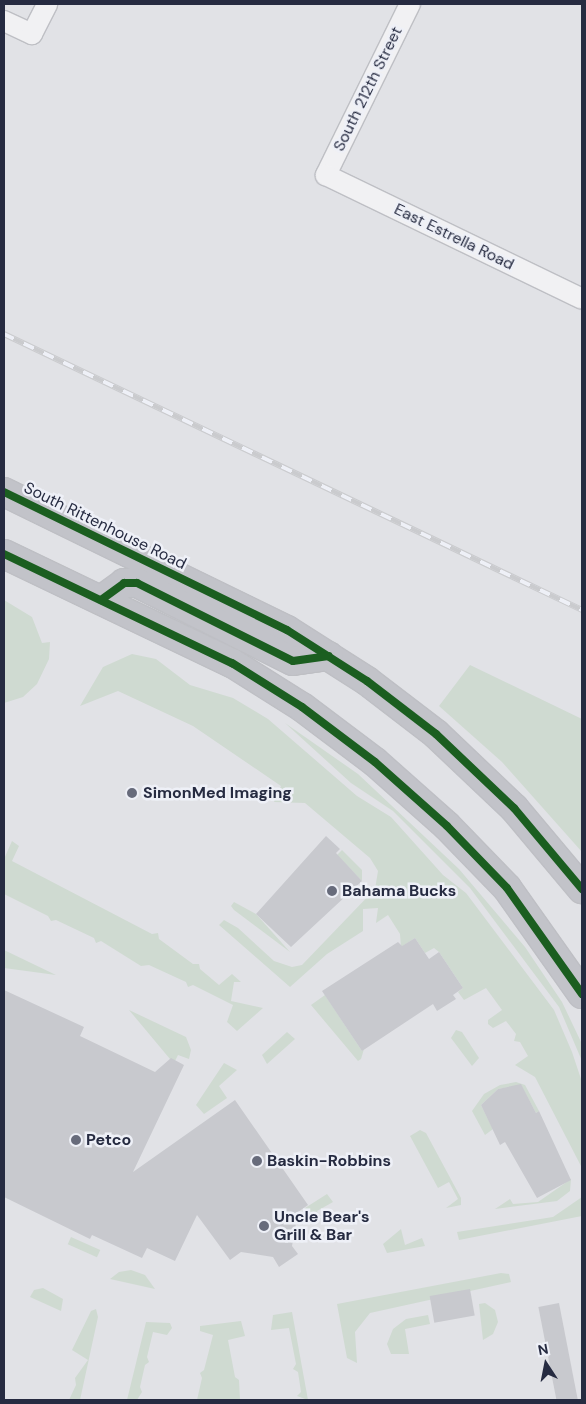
<!DOCTYPE html>
<html>
<head>
<meta charset="utf-8">
<style>
  body { margin:0 }
  #map { position:relative; width:586px; height:1404px; overflow:hidden; background:#e1e2e6; font-family:"DM Sans",sans-serif }
  div>[style] { position:absolute }
  [style*='--x'] { left:calc(var(--x)*1px); top:calc(var(--y)*1px); width:calc(var(--w)*1px); rotate:calc(var(--a)*1deg) }
  .green>* { inset:0; background:#cfdad1; transform-origin:0 0 }
  .building>* { inset:0; background:#c8c9ce; transform-origin:0 0 }
  .roads { filter:drop-shadow(1px 0 #bebfc4) drop-shadow(-1px 0 #bebfc4) drop-shadow(0 1px #bebfc4) drop-shadow(0 -1px #bebfc4) }
  .street>* { height:20px; margin:-10px; padding:0 10px; transform-origin:10px; border-radius:10px; background:#f1f1f3 }
  .secondary>* { height:28px; margin:-14px; padding:0 14px; transform-origin:14px; border-radius:14px; background:#c2c3c9 }
  .rail>* { height:5.5px; margin-top:-2.75px; transform-origin:0; background:repeating-linear-gradient(90deg,#eef0f7 0 11px,#cacbce 0 22px); box-sizing:border-box; border-block:1px solid #cacbce }
  .cycleway>* { height:8px; margin:-4px; padding:0 4px; transform-origin:4px; border-radius:4px; background:#1b5e20 }
  .dots>* { width:14px; height:14px; translate:-50% -50%; box-sizing:border-box; border:2px solid #eef0f7; border-radius:50% }
  span { translate:-50% -50%; white-space:nowrap; text-align:center; line-height:1.15; -webkit-text-stroke:5px #eef0f7; paint-order:stroke }
  .street-label { font-size:16px; color:#262b41 }
  .poi-label { font-size:16px; color:#262b41; font-weight:700 }
  .left { translate:0 -50%; text-align:left }
  .frame { position:absolute; inset:0; border:5px solid #262b41; pointer-events:none }
  .north { position:absolute; left:521px; top:1339px; width:50px; height:50px; -webkit-text-stroke:4px #eef0f7; paint-order:stroke; rotate:349deg; font-size:14px; font-weight:700; line-height:20px; text-align:center; color:#262b41 }
  .north::after { content:''; display:block; margin:auto; width:18px; height:22px; background:#262b41; clip-path:polygon(50% 0,100% 100%,50% 72%,0 100%) }
</style>
</head>
<body>
<div id="map">
  <div class="green">
    <div style="clip-path:polygon(4px 600px,32px 617px,42px 643px,50px 642px,49px 659px,37px 684px,23px 697px,4px 703px)"></div>
    <div style="clip-path:polygon(132px 654px,156px 659px,190px 685px,233px 698px,268px 719px,357px 796px,391px 817px,443px 875px,466px 893px,554px 1010px,572px 1052px,582px 1082px,582px 1168px,535px 1077px,515px 1065px,528px 1056px,520px 1042px,514px 1041px,516px 1034px,506px 1021px,493px 1028px,488px 1024px,488px 1020px,502px 1010px,486px 988px,464px 1000px,458px 992px,463px 988px,439px 952px,434px 948px,425px 953px,415px 938px,401px 947px,400px 934px,388px 915px,376px 923px,378px 908px,363px 909px,363px 931px,327px 954px,290px 987px,219px 925px,224px 920px,238px 928px,274px 961px,292px 967px,302px 965px,375px 889px,378px 871px,370px 858px,305px 803px,274px 802px,281px 786px,193px 726px,118px 691px,80px 706px,103px 667px)"></div>
    <div style="clip-path:polygon(470px 665px,582px 719px,582px 852px,502px 762px,439px 706px)"></div>
    <div style="clip-path:polygon(285px 723px,358px 774px,459px 869px,525px 947px,562px 1002px,582px 1044px,582px 1061px,559px 1007px,470px 888px,393px 811px,351px 783px)"></div>
    <div style="clip-path:polygon(12px 841px,19px 846px,12px 861px,152px 934px,158px 933px,159px 939px,193px 964px,199px 964px,200px 969px,219px 985px,232px 974px,241px 982px,234px 982px,231px 1001px,263px 1008px,237px 1031px,227px 1022px,233px 1005px,193px 985px,188px 987px,186px 982px,149px 965px,141px 966px,101px 941px,96px 943px,94px 938px,56px 920px,51px 921px,48px 916px,4px 894px,4px 859px)"></div>
    <div style="clip-path:polygon(342px 850px,362px 870px,362px 881px,337px 855px)"></div>
    <div style="clip-path:polygon(234px 902px,256px 914px,290px 952px,234px 910px,231px 906px)"></div>
    <div style="clip-path:polygon(4px 950px,56px 975px,4px 968px)"></div>
    <div style="clip-path:polygon(325px 995px,362px 1051px,364px 1049px,361px 1059px,358px 1061px,311px 1005px)"></div>
    <div style="clip-path:polygon(129px 1010px,186px 1037px,191px 1050px,189px 1059px,178px 1055px,175px 1061px,170px 1059px)"></div>
    <div style="clip-path:polygon(456px 1030px,462px 1032px,479px 1058px,472px 1066px,451px 1038px)"></div>
    <div style="clip-path:polygon(287px 1032px,295px 1039px,267px 1064px,262px 1055px)"></div>
    <div style="clip-path:polygon(224px 1063px,237px 1070px,219px 1086px,227px 1098px,204px 1114px,196px 1105px)"></div>
    <div style="clip-path:polygon(516px 1082px,525px 1085px,539px 1111px,536px 1113px,521px 1085px,498px 1089px,481px 1105px,493px 1129px,485px 1135px,472px 1111px,484px 1094px,500px 1085px)"></div>
    <div style="clip-path:polygon(420px 1130px,426px 1133px,461px 1198px,461px 1205px,446px 1208px,458px 1199px,449px 1182px,438px 1188px,410px 1136px)"></div>
    <div style="clip-path:polygon(571px 1179px,570px 1191px,557px 1201px,495px 1209px,510px 1199px,513px 1204px,538px 1202px)"></div>
    <div style="clip-path:polygon(327px 1194px,333px 1202px,317px 1211px,321px 1219px,315px 1223px,305px 1208px)"></div>
    <div style="clip-path:polygon(582px 1197px,582px 1216px,459px 1240px,457px 1232px,553px 1217px)"></div>
    <div style="clip-path:polygon(401px 1229px,405px 1245px,422px 1238px,425px 1246px,387px 1253px,383px 1244px)"></div>
    <div style="left:71px;top:1237px;width:32px;height:8px;rotate:24deg"></div>
    <div style="clip-path:polygon(131px 1270px,145px 1275px,155px 1289px,110px 1279px,119px 1272px)"></div>
    <div style="clip-path:polygon(501px 1273px,509px 1274px,511px 1282px,370px 1313px,355px 1332px,357px 1363px,347px 1358px,337px 1304px)"></div>
    <div style="clip-path:polygon(43px 1288px,63px 1299px,61px 1311px,30px 1297px,34px 1290px)"></div>
    <div style="clip-path:polygon(485px 1303px,495px 1310px,498px 1322px,493px 1334px,483px 1340px,479px 1304px)"></div>
    <div style="clip-path:polygon(96px 1309px,98px 1317px,80px 1400px,69px 1400px,76px 1385px,75px 1378px,88px 1360px,72px 1350px,91px 1311px)"></div>
    <div style="clip-path:polygon(292px 1312px,308px 1400px,297px 1396px,301px 1392px,298px 1372px,293px 1369px,296px 1364px,289px 1328px,271px 1330px,273px 1315px)"></div>
    <div style="clip-path:polygon(428px 1315px,430px 1324px,405px 1329px,409px 1354px,391px 1354px,387px 1344px,393px 1329px,406px 1319px)"></div>
    <div style="clip-path:polygon(241px 1321px,245px 1336px,228px 1340px,235px 1377px,239px 1380px,240px 1400px,197px 1400px,202px 1378px,200px 1373px,204px 1370px,213px 1335px,200px 1331px,200px 1326px)"></div>
    <div style="clip-path:polygon(146px 1322px,170px 1323px,172px 1328px,167px 1335px,153px 1332px,147px 1357px,149px 1362px,145px 1365px,140px 1387px,142px 1392px,137px 1400px,127px 1400px)"></div>
  </div>
  <div class="building">
    <div style="clip-path:polygon(326px 836px,340px 849px,336px 853px,362px 881px,291px 947px,256px 914px)"></div>
    <div style="clip-path:polygon(415px 938px,429px 959px,439px 952px,463px 988px,453px 995px,456px 999px,437px 1011px,433px 1004px,362px 1051px,322px 991px,398px 942px,402px 946px)"></div>
    <div style="clip-path:polygon(4px 990px,84px 1027px,80px 1036px,155px 1072px,171px 1058px,184px 1065px,133px 1172px,235px 1100px,308px 1205px,298px 1212px,292px 1246px,298px 1254px,279px 1267px,273px 1257px,241px 1252px,230px 1260px,197px 1215px,175px 1261px,147px 1248px,142px 1258px,92px 1235px,90px 1239px,4px 1197px)"></div>
    <div style="clip-path:polygon(521px 1084px,536px 1113px,539px 1111px,571px 1180px,537px 1198px,505px 1142px,500px 1145px,481px 1105px,498px 1089px)"></div>
    <div style="left:470px;top:1289px;width:27px;height:41px;rotate:80deg"></div>
    <div style="left:559px;top:1303px;width:99px;height:21px;rotate:79deg"></div>
  </div>
  <div class="roads">
    <div class="street">
      <div style="--x:410;--y:4;--w:191;--a:116.2"></div>
      <div style="--x:326;--y:175;--w:284;--a:25.8"></div>
      <div style="--x:4;--y:21;--w:31;--a:25"></div>
      <div style="--x:32;--y:34;--w:34;--a:-63"></div>
    </div>
    <div class="secondary">
      <div style="--x:4;--y:492;--w:315;--a:26"></div>
      <div style="--x:287;--y:630;--w:95;--a:32.5"></div>
      <div style="--x:367;--y:681;--w:87;--a:37.5"></div>
      <div style="--x:436;--y:734;--w:108;--a:43.5"></div>
      <div style="--x:514;--y:808;--w:106;--a:50"></div>
      <div style="--x:4;--y:554;--w:253;--a:25.6"></div>
      <div style="--x:232;--y:663;--w:83;--a:32.2"></div>
      <div style="--x:302;--y:707;--w:91;--a:37"></div>
      <div style="--x:375;--y:762;--w:96;--a:41.6"></div>
      <div style="--x:447;--y:826;--w:86;--a:45.9"></div>
      <div style="--x:507;--y:888;--w:130;--a:54.7"></div>
      <div style="--x:101;--y:600;--w:29;--a:-36"></div>
      <div style="--x:124;--y:583;--w:13;--a:0"></div>
      <div style="--x:137;--y:583;--w:174;--a:26.6"></div>
      <div style="--x:293;--y:661;--w:36;--a:-8"></div>
    </div>
  </div>
  <div class="rail">
    <div style="--x:4;--y:334;--w:641;--a:25.52"></div>
  </div>
  <div class="cycleway">
    <div style="--x:4;--y:492;--w:315;--a:26"></div>
    <div style="--x:287;--y:630;--w:95;--a:32.5"></div>
    <div style="--x:367;--y:681;--w:87;--a:37.5"></div>
    <div style="--x:436;--y:734;--w:108;--a:43.5"></div>
    <div style="--x:514;--y:808;--w:106;--a:50"></div>
    <div style="--x:4;--y:554;--w:253;--a:25.6"></div>
    <div style="--x:232;--y:663;--w:83;--a:32.2"></div>
    <div style="--x:302;--y:707;--w:91;--a:37"></div>
    <div style="--x:375;--y:762;--w:96;--a:41.6"></div>
    <div style="--x:447;--y:826;--w:86;--a:45.9"></div>
    <div style="--x:507;--y:888;--w:130;--a:54.7"></div>
    <div style="--x:101;--y:600;--w:29;--a:-36"></div>
    <div style="--x:124;--y:583;--w:13;--a:0"></div>
    <div style="--x:137;--y:583;--w:174;--a:26.6"></div>
    <div style="--x:293;--y:661;--w:36;--a:-8"></div>
  </div>
  <div class="dots">
    <div style="left:132px;top:793px;background:#676b7b"></div>
    <div style="left:332px;top:891px;background:#676b7b"></div>
    <div style="left:76px;top:1140px;background:#676b7b"></div>
    <div style="left:257px;top:1161px;background:#676b7b"></div>
    <div style="left:264px;top:1226px;background:#676b7b"></div>
  </div>
  <div class="street-label">
    <span style="left:368px;top:89px;rotate:-64deg">South 212th Street</span>
    <span style="left:454px;top:237px;rotate:26deg">East Estrella Road</span>
    <span style="left:105px;top:526px;rotate:26deg">South Rittenhouse Road</span>
  </div>
  <div class="poi-label">
    <span class="left" style="left:143px;top:793px">SimonMed Imaging</span>
    <span class="left" style="left:342px;top:891px">Bahama Bucks</span>
    <span class="left" style="left:86px;top:1140px">Petco</span>
    <span class="left" style="left:267px;top:1161px">Baskin-Robbins</span>
    <span class="left" style="left:274px;top:1226px">Uncle Bear's<br>Grill &amp; Bar</span>
  </div>
  <div class="frame"></div>
  <div class="north">N</div>
</div>
</body>
</html>
